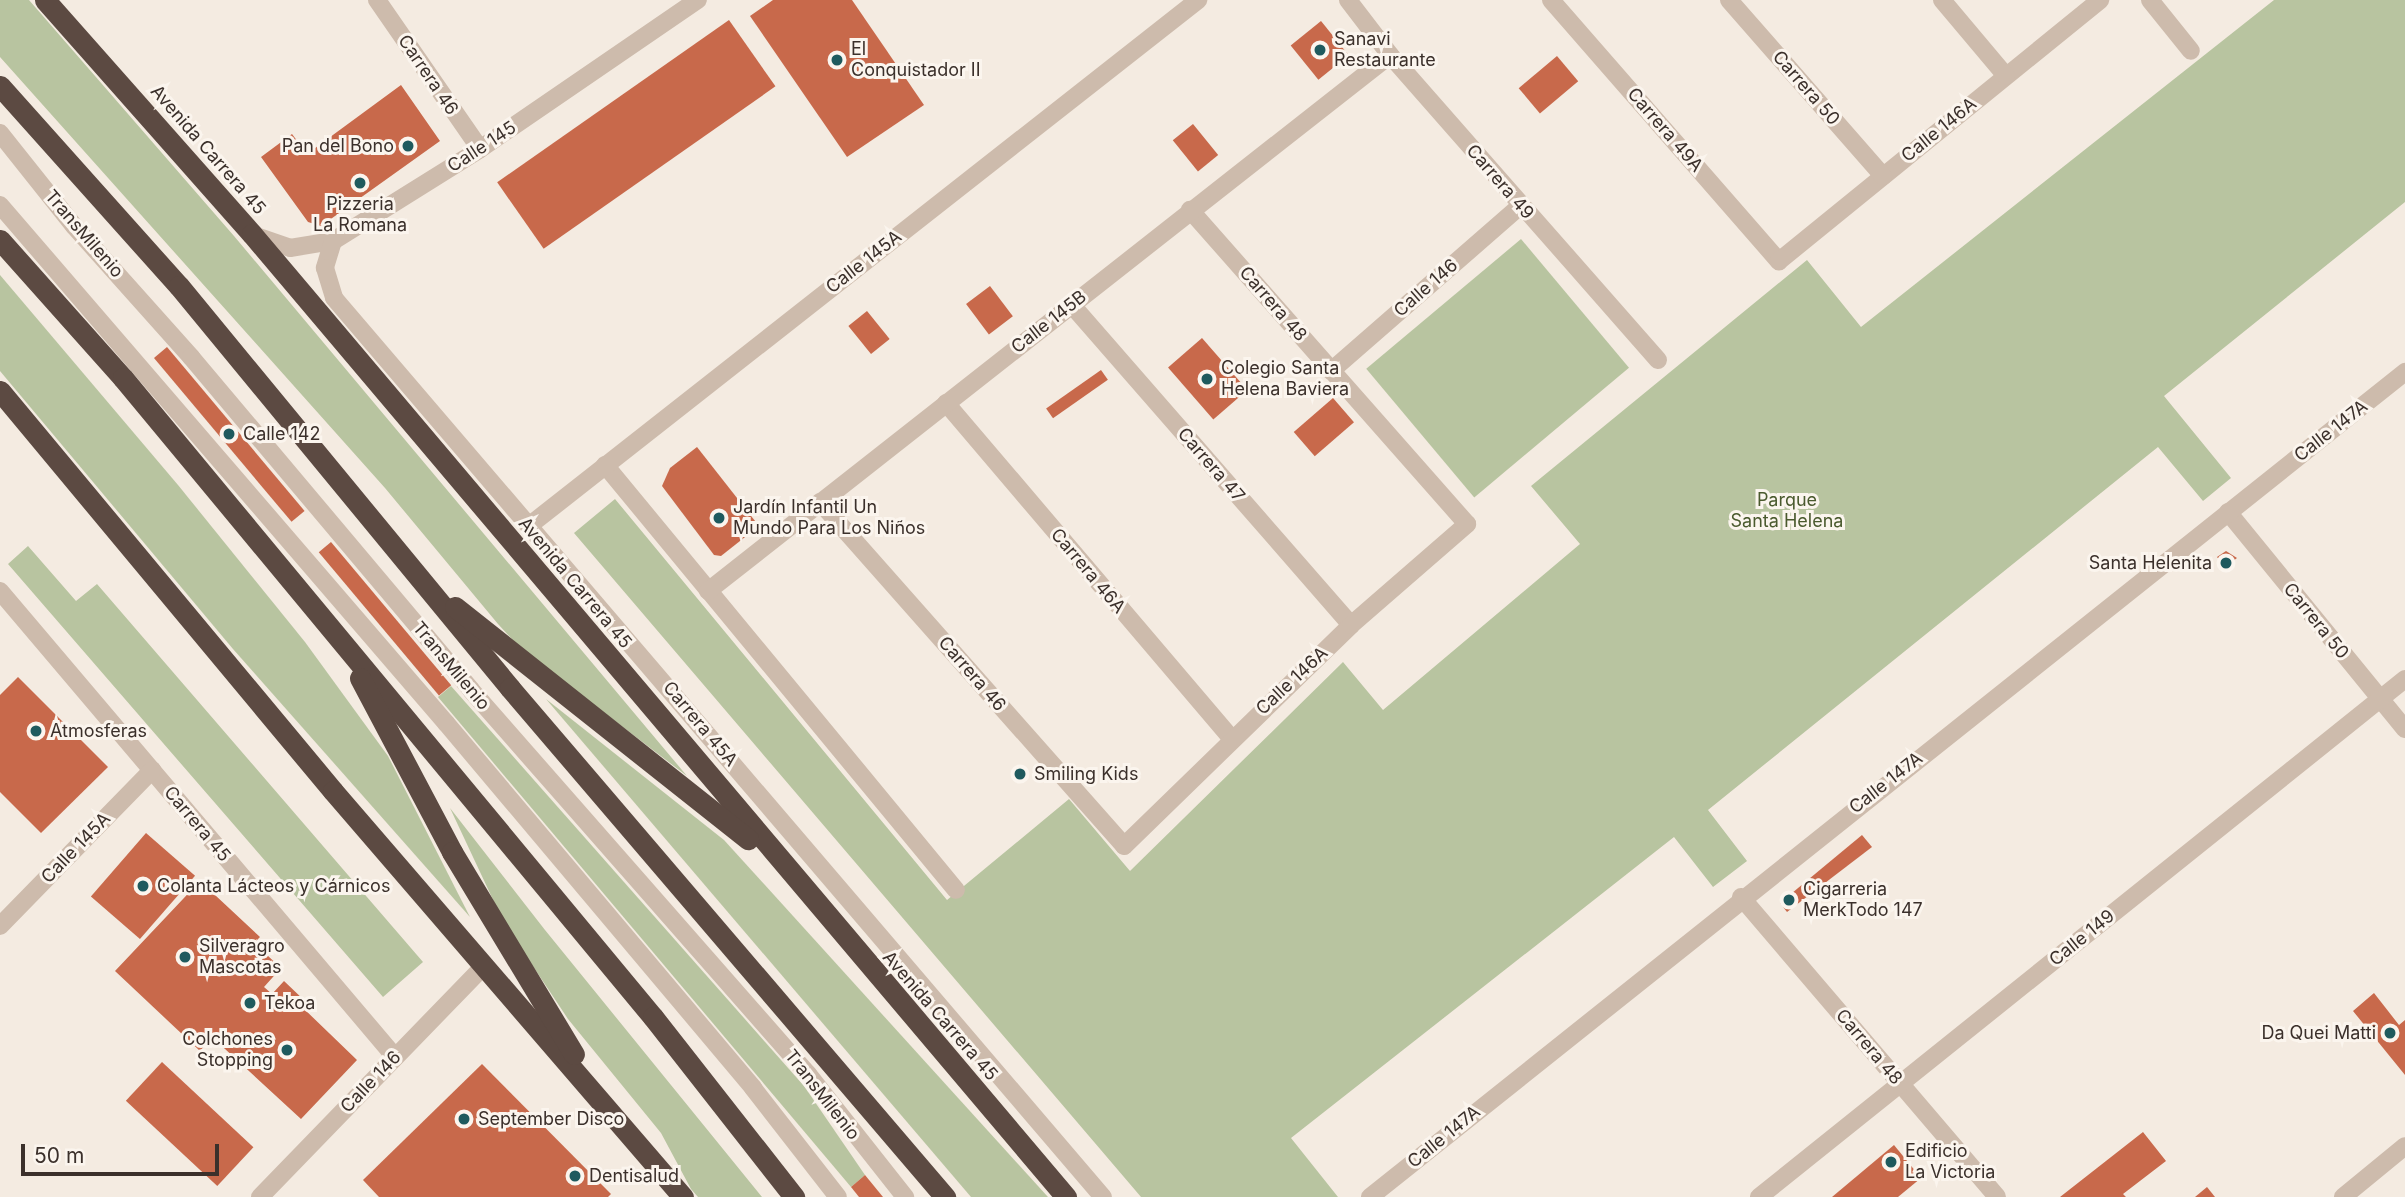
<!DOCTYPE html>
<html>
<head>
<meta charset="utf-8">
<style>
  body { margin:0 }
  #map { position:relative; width:2405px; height:1197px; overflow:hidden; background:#f4ebe1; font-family:Inter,sans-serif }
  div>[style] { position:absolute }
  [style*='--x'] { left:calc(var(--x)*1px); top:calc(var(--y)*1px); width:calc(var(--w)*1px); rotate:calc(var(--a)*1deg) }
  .green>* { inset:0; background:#b8c4a0; transform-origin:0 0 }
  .building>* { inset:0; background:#c8694b; transform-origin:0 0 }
  .minor>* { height:18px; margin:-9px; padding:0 9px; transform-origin:9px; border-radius:9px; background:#cdbbac }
  .highway>* { height:21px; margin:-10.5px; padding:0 10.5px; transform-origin:10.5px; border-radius:10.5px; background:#5c4a42 }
  .dots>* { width:19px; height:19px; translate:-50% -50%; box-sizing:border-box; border:4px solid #fbf5ee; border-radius:50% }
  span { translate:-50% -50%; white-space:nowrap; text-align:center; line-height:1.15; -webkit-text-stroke:6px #fbf5ee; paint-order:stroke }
  .poi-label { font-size:18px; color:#3b302b }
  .left { translate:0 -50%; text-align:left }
  .right { translate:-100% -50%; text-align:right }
  .street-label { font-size:18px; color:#3b302b }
  .park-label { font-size:18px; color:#4a5a2e }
  .scale { position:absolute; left:21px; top:1144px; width:198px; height:32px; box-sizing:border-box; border:4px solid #3b302b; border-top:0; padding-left:9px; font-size:21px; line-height:24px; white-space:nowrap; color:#3b302b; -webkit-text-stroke:5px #fbf5ee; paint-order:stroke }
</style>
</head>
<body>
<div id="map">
  <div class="green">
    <div style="clip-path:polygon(0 0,29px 0,234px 236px,687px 776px,522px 650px,498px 624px,385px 488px,0 57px)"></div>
    <div style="clip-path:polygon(2274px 0,2405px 0,2405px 202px,2164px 396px,2231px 478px,2203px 501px,2158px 447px,1708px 810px,1747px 861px,1713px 887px,1674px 837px,1291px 1138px,1338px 1197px,1141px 1197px,574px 533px,615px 499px,947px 900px,1069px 799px,1130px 871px,1343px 662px,1383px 710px,1580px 544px,1531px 486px,1807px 260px,1861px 327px)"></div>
    <div style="left:1521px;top:239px;width:168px;height:202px;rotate:50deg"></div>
    <div style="clip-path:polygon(0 275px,178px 485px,305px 642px,388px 756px,470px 917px,233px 649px,0 371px)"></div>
    <div style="clip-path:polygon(28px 546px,76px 601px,97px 584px,423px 962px,383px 997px,8px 564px)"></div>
    <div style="clip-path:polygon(451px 686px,804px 1086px,865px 1175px,851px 1187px,438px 697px)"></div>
    <div style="clip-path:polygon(546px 699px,724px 840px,1048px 1197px,971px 1197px)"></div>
    <div style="clip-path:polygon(450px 808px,545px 930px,762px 1197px,698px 1197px,691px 1189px,661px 1133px,568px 1019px,503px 921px)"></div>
  </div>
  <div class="building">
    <div style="clip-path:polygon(773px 0,852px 0,924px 105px,847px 157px,750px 16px)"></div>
    <div style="left:729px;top:20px;width:81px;height:283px;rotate:55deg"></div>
    <div style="left:1321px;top:21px;width:44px;height:39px;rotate:51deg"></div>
    <div style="left:1557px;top:56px;width:33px;height:50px;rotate:50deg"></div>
    <div style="clip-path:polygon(401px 85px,440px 141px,321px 226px,308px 222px,261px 157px,292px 134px,307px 154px)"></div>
    <div style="left:1193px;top:124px;width:40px;height:26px;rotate:51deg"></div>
    <div style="left:990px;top:286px;width:38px;height:30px;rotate:53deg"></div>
    <div style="left:867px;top:311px;width:36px;height:24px;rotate:51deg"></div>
    <div style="left:1202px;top:338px;width:69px;height:45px;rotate:49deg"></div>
    <div style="left:167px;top:347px;width:214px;height:17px;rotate:50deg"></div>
    <div style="left:1101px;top:370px;width:12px;height:67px;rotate:55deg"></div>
    <div style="left:1333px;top:398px;width:32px;height:52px;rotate:49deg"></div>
    <div style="clip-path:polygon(697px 447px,759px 526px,721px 556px,714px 555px,662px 486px,670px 468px)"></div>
    <div style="left:331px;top:542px;width:187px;height:16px;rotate:50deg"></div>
    <div style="clip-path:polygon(2226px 551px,2237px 558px,2225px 567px,2217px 557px)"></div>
    <div style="clip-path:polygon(18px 677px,108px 767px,41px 833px,0 792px,0 695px)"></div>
    <div style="left:146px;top:833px;width:65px;height:84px;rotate:41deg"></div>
    <div style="clip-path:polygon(1862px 835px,1872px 847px,1787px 912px,1780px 903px)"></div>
    <div style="clip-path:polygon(200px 881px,260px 937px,254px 943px,281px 968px,264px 987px,272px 994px,284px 981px,305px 1001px,301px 1006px,357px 1060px,301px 1119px,212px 1037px,200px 1051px,115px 971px)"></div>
    <div style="clip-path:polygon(2374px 993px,2399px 1025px,2405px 1020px,2405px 1075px,2353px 1011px)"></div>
    <div style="left:162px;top:1062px;width:125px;height:53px;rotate:43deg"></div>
    <div style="clip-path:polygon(482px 1064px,611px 1194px,608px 1197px,379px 1197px,363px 1180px)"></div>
    <div style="clip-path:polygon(2143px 1132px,2166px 1161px,2123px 1194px,2126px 1197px,2060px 1197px)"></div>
    <div style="clip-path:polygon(1894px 1145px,1921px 1178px,1898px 1197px,1832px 1197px)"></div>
    <div style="clip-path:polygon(865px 1175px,883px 1197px,859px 1197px,851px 1187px)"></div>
    <div style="clip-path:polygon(2207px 1187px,2215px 1197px,2195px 1197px)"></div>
  </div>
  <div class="minor">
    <div style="--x:377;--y:0;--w:181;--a:55.3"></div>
    <div style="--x:1348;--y:0;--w:69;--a:52.6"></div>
    <div style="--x:1390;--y:55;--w:406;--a:48.7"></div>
    <div style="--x:1551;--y:0;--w:347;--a:48.9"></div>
    <div style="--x:1779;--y:261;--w:414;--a:-39.1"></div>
    <div style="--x:1729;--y:0;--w:234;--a:48.8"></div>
    <div style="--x:1942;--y:0;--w:99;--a:49.9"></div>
    <div style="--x:2150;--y:0;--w:65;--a:51.2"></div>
    <div style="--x:0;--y:133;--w:119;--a:51.5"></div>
    <div style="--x:74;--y:226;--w:176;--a:48.2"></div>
    <div style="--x:191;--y:357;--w:435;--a:49.9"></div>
    <div style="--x:471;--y:690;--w:511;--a:48.73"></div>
    <div style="--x:808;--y:1074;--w:157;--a:51.7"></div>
    <div style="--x:0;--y:205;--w:684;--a:49.27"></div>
    <div style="--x:446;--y:723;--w:477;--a:49.9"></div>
    <div style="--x:753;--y:1088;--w:138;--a:52.1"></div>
    <div style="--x:256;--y:236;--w:36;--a:19"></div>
    <div style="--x:290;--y:248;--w:44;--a:-9.2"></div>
    <div style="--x:333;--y:241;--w:173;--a:-32"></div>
    <div style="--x:480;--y:149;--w:264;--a:-34.4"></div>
    <div style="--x:333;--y:241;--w:28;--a:107"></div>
    <div style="--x:325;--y:268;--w:31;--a:73"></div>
    <div style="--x:334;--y:298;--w:1183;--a:49.46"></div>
    <div style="--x:1071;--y:304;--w:426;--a:48.9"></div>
    <div style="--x:1331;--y:371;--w:251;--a:-41.1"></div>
    <div style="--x:946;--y:403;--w:440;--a:49.6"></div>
    <div style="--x:605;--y:465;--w:551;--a:50.45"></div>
    <div style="--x:820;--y:502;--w:459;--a:48.5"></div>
    <div style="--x:1124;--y:846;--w:317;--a:-44.2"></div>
    <div style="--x:1351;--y:625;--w:154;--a:-41"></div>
    <div style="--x:1467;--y:524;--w:419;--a:-131.4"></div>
    <div style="--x:2228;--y:512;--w:280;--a:50.8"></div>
    <div style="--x:530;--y:525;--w:850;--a:-38.16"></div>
    <div style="--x:0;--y:591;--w:611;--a:49.71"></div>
    <div style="--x:708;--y:591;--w:867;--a:-38.16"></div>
    <div style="--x:1741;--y:897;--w:394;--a:49.5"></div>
    <div style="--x:0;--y:926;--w:218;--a:-45.7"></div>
    <div style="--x:260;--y:1197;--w:320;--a:-45.9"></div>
    <div style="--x:1370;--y:1197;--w:1324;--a:-38.56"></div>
    <div style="--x:1759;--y:1197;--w:828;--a:-38.72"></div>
    <div style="--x:2343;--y:1197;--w:80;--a:-39.4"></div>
  </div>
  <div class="highway">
    <div style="--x:45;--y:0;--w:312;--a:48.5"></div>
    <div style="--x:252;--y:234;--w:1261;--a:49.79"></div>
    <div style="--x:0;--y:86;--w:268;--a:48.2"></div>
    <div style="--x:179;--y:286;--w:521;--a:50.53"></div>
    <div style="--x:510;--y:688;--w:670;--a:49.48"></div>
    <div style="--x:0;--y:240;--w:185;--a:48.3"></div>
    <div style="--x:123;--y:378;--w:830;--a:50.33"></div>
    <div style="--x:653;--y:1017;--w:229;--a:51.9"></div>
    <div style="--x:0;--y:391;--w:520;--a:50.22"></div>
    <div style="--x:333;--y:791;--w:536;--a:49.24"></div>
    <div style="--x:455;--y:607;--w:374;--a:38.4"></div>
    <div style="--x:360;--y:678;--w:197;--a:62.1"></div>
    <div style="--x:452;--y:852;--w:236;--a:58.9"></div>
  </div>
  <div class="dots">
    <div style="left:1320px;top:50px;background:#1f5a5e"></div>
    <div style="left:837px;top:60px;background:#1f5a5e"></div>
    <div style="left:408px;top:146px;background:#1f5a5e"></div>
    <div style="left:360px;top:183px;background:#1f5a5e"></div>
    <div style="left:1207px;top:379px;background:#1f5a5e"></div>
    <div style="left:229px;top:434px;background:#1f5a5e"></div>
    <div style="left:719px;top:518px;background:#1f5a5e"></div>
    <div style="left:2226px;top:563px;background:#1f5a5e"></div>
    <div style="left:36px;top:731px;background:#1f5a5e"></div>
    <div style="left:1020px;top:774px;background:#1f5a5e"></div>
    <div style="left:143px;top:886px;background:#1f5a5e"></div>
    <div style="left:1789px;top:900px;background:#1f5a5e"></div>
    <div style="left:185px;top:957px;background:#1f5a5e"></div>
    <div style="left:250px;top:1003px;background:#1f5a5e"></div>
    <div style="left:2390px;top:1033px;background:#1f5a5e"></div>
    <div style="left:287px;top:1050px;background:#1f5a5e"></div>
    <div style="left:464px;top:1119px;background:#1f5a5e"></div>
    <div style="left:1891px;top:1162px;background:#1f5a5e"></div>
    <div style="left:575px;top:1176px;background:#1f5a5e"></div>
  </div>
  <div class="poi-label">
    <span class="left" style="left:1334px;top:50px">Sanavi<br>Restaurante</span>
    <span class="left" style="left:851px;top:60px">El<br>Conquistador II</span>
    <span class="right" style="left:394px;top:146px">Pan del Bono</span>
    <span style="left:360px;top:215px">Pizzeria<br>La Romana</span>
    <span class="left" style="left:1221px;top:379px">Colegio Santa<br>Helena Baviera</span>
    <span class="left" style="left:243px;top:434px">Calle 142</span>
    <span class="left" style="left:733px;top:518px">Jardín Infantil Un<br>Mundo Para Los Niños</span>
    <span class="right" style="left:2212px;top:563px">Santa Helenita</span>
    <span class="left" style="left:50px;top:731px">Atmosferas</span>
    <span class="left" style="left:1034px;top:774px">Smiling Kids</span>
    <span class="left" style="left:157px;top:886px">Colanta Lácteos y Cárnicos</span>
    <span class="left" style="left:1803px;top:900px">Cigarreria<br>MerkTodo 147</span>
    <span class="left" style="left:199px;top:957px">Silveragro<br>Mascotas</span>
    <span class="left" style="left:264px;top:1003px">Tekoa</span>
    <span class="right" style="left:2376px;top:1033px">Da Quei Matti</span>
    <span class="right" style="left:273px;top:1050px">Colchones<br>Stopping</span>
    <span class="left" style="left:478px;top:1119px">September Disco</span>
    <span class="left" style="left:1905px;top:1162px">Edificio<br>La Victoria</span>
    <span class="left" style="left:589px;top:1176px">Dentisalud</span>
  </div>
  <div class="street-label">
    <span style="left:428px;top:75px;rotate:56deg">Carrera 46</span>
    <span style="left:1806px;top:88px;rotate:49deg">Carrera 50</span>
    <span style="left:1665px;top:130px;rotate:49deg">Carrera 49A</span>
    <span style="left:1939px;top:130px;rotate:-39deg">Calle 146A</span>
    <span style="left:482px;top:147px;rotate:-33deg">Calle 145</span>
    <span style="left:208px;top:150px;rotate:49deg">Avenida Carrera 45</span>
    <span style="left:1500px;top:182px;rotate:49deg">Carrera 49</span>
    <span style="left:84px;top:234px;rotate:49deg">TransMilenio</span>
    <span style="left:864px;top:262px;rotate:-38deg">Calle 145A</span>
    <span style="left:1426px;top:288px;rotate:-41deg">Calle 146</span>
    <span style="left:1273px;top:304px;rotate:49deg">Carrera 48</span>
    <span style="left:1049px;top:322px;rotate:-38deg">Calle 145B</span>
    <span style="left:2331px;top:431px;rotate:-38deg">Calle 147A</span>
    <span style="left:1211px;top:465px;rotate:49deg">Carrera 47</span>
    <span style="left:1088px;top:571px;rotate:50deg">Carrera 46A</span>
    <span style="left:575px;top:583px;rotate:50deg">Avenida Carrera 45</span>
    <span style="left:2316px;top:621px;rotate:51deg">Carrera 50</span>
    <span style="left:451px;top:666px;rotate:50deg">TransMilenio</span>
    <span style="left:972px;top:674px;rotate:49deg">Carrera 46</span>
    <span style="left:1292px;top:681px;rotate:-43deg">Calle 146A</span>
    <span style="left:700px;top:724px;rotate:50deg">Carrera 45A</span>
    <span style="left:1886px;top:783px;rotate:-38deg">Calle 147A</span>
    <span style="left:197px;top:824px;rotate:50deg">Carrera 45</span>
    <span style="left:76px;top:848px;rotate:-46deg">Calle 145A</span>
    <span style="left:2082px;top:938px;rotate:-39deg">Calle 149</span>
    <span style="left:940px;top:1016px;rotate:49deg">Avenida Carrera 45</span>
    <span style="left:1869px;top:1047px;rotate:50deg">Carrera 48</span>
    <span style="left:371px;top:1082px;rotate:-46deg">Calle 146</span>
    <span style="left:822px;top:1095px;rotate:52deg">TransMilenio</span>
    <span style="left:1444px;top:1137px;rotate:-39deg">Calle 147A</span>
  </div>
  <div class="park-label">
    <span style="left:1787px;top:511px">Parque<br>Santa Helena</span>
  </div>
  <div class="scale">50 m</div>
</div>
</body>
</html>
